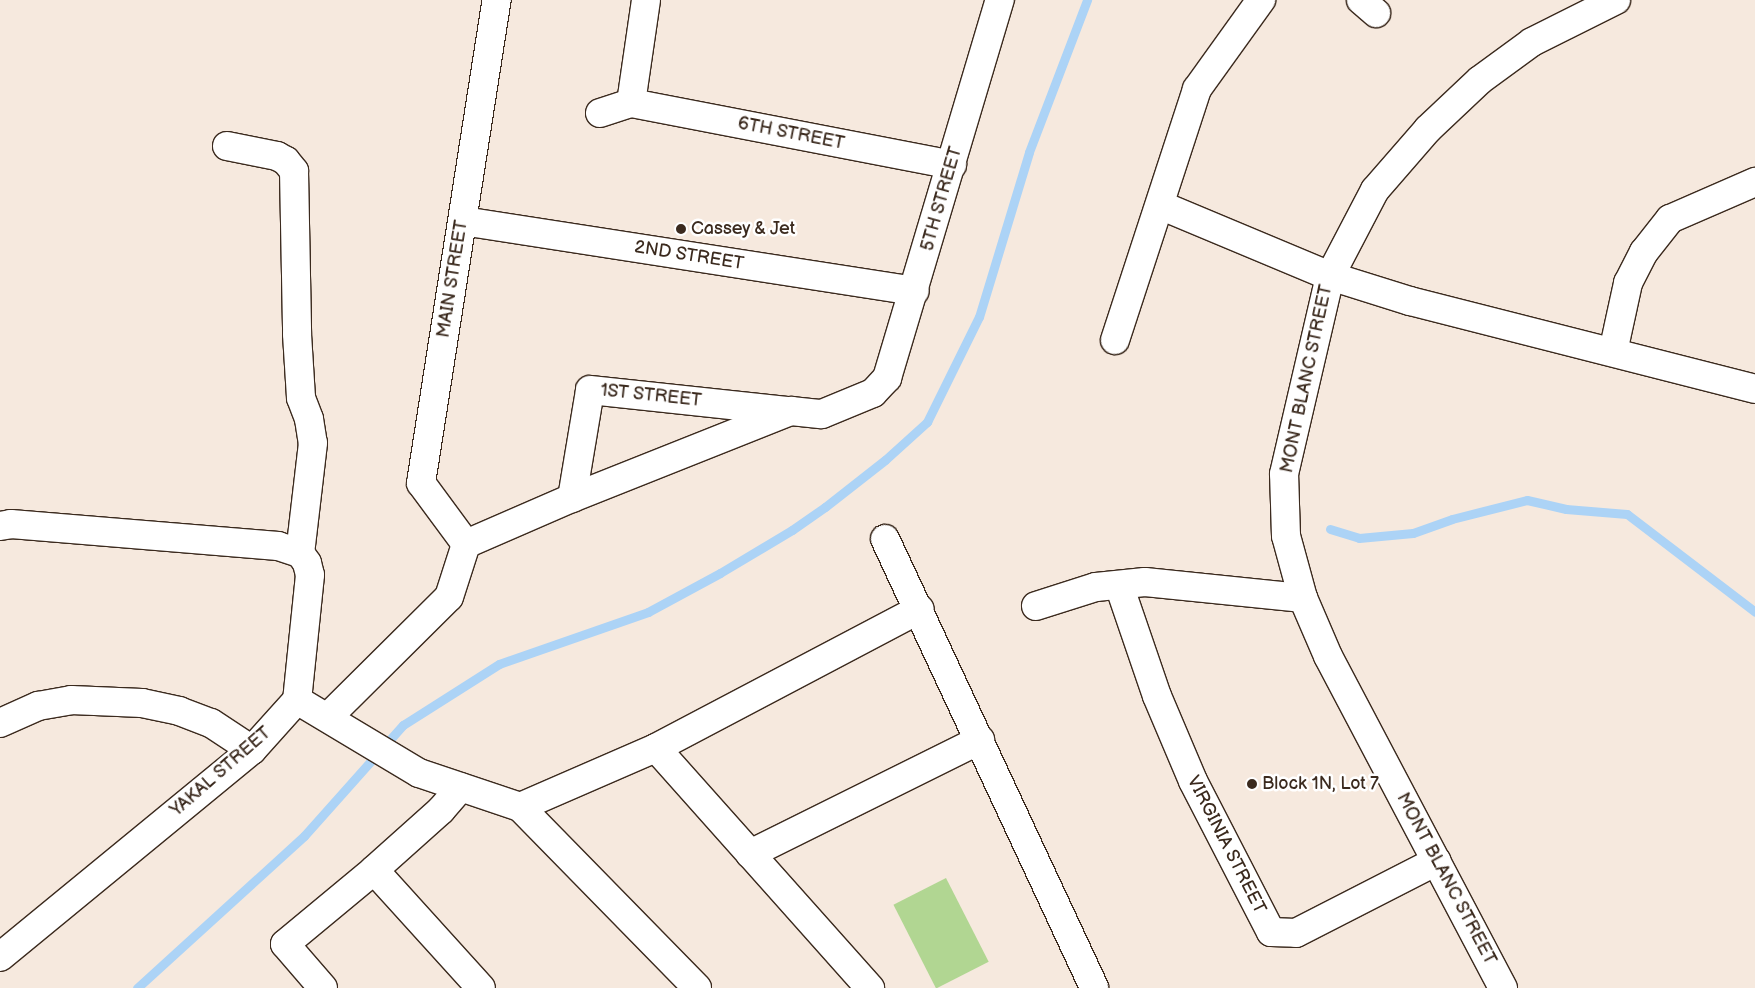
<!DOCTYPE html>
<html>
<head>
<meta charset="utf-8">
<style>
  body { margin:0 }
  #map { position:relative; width:1755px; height:988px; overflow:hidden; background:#f6e9de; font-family:"Balsamiq Sans",sans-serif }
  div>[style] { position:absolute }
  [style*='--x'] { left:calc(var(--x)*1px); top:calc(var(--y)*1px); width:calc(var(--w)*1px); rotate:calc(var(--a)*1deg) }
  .green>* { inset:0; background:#b1d692; transform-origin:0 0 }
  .stream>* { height:9px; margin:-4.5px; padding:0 4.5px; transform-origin:4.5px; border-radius:4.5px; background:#acd3f6 }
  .roads { filter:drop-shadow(1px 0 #3b2a1e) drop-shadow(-1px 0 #3b2a1e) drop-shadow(0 1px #3b2a1e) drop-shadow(0 -1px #3b2a1e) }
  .minor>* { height:28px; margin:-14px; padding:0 14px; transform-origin:14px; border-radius:14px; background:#fff }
  .dots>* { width:14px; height:14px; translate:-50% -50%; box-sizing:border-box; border:2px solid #fff; border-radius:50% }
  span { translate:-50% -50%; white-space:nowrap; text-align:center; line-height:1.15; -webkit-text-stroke:5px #fff; paint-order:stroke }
  .street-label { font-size:18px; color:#3b2a1e }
  .poi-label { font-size:18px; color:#3b2a1e }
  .left { translate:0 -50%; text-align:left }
</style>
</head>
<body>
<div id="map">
  <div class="green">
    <div style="left:946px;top:878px;width:94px;height:59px;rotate:63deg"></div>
  </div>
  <div class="stream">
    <div style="--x:1330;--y:529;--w:30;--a:17"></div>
    <div style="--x:1359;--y:538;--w:54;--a:-5.3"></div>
    <div style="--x:1413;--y:533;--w:41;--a:-19.7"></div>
    <div style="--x:1452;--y:519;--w:77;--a:-14.2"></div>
    <div style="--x:1527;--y:500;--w:40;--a:13"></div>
    <div style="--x:1566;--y:509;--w:61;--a:4.7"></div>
    <div style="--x:1627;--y:514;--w:161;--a:37.4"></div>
    <div style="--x:137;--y:988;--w:226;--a:-42.3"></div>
    <div style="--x:304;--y:836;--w:149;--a:-48.3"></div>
    <div style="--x:403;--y:725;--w:114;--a:-32.4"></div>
    <div style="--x:499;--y:664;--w:158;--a:-19.2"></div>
    <div style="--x:648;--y:612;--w:82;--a:-28.4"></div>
    <div style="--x:720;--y:573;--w:84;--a:-30.8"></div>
    <div style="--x:792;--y:530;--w:40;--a:-34.9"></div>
    <div style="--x:825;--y:507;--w:76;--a:-38.1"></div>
    <div style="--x:885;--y:460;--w:57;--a:-42.1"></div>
    <div style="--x:927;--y:422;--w:117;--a:-63.7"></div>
    <div style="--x:979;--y:317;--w:172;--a:-73.1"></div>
    <div style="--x:1029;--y:152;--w:163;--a:-69.1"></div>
  </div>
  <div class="roads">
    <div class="minor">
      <div style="--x:1361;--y:0;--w:20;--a:41"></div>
      <div style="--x:631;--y:103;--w:104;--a:-81.7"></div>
      <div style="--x:600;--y:113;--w:33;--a:-18"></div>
      <div style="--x:631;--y:103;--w:327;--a:10.9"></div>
      <div style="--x:227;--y:146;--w:51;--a:11.3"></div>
      <div style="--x:277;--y:156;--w:10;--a:29"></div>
      <div style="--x:286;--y:161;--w:13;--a:51"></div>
      <div style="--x:294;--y:171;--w:163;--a:88.9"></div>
      <div style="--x:297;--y:334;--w:64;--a:86.4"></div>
      <div style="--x:301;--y:398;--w:22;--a:69"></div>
      <div style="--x:309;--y:419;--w:24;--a:81"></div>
      <div style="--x:313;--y:443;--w:111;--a:96.7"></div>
      <div style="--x:1160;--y:205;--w:184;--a:22.7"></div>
      <div style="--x:1330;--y:276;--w:84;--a:17.4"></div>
      <div style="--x:1410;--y:301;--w:356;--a:14.3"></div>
      <div style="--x:463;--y:221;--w:457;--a:8.8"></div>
      <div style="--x:1115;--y:340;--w:264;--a:-71.9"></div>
      <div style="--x:1197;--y:89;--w:110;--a:-54.3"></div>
      <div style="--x:1613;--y:352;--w:71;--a:-77.7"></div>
      <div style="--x:1628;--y:283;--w:35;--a:-63"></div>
      <div style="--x:1644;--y:252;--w:42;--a:-51.8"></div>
      <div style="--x:1670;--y:219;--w:93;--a:-23.5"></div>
      <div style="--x:572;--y:498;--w:109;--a:-80.5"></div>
      <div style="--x:590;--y:390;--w:198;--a:6.1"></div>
      <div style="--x:0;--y:526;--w:11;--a:-10"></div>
      <div style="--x:11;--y:524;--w:268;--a:4.7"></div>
      <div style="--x:278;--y:546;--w:23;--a:18"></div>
      <div style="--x:300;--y:553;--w:12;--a:55"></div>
      <div style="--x:307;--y:563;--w:12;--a:76"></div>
      <div style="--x:310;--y:575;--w:126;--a:95.9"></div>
      <div style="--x:297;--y:700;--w:67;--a:132"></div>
      <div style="--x:252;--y:750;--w:326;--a:140.6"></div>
      <div style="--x:885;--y:539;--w:495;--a:65"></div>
      <div style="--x:466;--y:544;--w:116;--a:-23.5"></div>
      <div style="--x:572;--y:498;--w:236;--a:-21.7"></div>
      <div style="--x:791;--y:411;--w:31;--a:6"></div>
      <div style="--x:822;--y:414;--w:55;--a:-22.4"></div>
      <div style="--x:873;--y:393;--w:21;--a:-47"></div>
      <div style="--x:887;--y:378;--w:395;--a:-73.4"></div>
      <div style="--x:466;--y:544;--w:76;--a:-126.4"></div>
      <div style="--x:421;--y:483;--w:489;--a:-81.1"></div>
      <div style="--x:1119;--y:585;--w:117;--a:71.1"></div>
      <div style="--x:1157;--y:696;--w:92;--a:67"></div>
      <div style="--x:1193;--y:781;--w:170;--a:62.7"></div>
      <div style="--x:1271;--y:932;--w:25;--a:2"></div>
      <div style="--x:1296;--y:933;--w:158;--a:-27.1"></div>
      <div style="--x:1036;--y:606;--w:63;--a:-17.6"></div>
      <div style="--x:1096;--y:587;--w:49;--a:-5.8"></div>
      <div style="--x:1145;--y:582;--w:159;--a:5.8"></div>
      <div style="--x:297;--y:700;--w:142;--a:30.9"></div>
      <div style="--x:419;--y:773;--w:107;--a:18.6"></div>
      <div style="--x:520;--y:807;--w:148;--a:-23.5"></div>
      <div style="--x:656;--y:748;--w:298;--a:-27.8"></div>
      <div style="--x:328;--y:717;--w:170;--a:-44.8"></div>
      <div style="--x:449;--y:597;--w:56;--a:-72.2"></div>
      <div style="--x:0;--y:723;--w:42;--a:-24.1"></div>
      <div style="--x:38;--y:706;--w:34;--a:-10"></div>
      <div style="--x:71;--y:700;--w:71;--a:2.4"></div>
      <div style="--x:142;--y:703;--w:38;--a:12"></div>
      <div style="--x:179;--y:711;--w:34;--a:21"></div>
      <div style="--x:211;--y:723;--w:49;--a:33.4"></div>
      <div style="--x:656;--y:748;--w:322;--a:48.3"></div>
      <div style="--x:520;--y:807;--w:253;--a:45.6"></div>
      <div style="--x:750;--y:854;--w:257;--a:-26.4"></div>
      <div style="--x:374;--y:870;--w:159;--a:47.8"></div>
      <div style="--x:323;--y:988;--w:58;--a:-130.8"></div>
      <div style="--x:285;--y:944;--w:116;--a:-39.7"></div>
      <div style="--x:374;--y:870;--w:90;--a:-41.8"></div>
      <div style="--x:441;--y:810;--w:30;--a:-49"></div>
      <div style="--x:1503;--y:988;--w:375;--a:-117.8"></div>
      <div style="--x:1328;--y:656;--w:63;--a:-113.3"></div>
      <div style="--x:1303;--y:598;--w:64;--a:-105.3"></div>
      <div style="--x:1286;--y:536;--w:62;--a:-91.8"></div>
      <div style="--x:1284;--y:474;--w:203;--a:-76.9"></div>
      <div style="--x:1330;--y:276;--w:97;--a:-62.4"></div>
      <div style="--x:1375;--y:190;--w:81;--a:-49"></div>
      <div style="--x:1428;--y:129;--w:71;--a:-43.3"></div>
      <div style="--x:1480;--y:80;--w:64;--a:-36.2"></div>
      <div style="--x:1532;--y:42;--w:94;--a:-26.6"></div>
    </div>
  </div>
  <div class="dots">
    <div style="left:681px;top:229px;background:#3b2a1e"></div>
    <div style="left:1252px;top:784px;background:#3b2a1e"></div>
  </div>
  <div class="street-label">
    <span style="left:791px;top:134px;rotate:11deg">6TH STREET</span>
    <span style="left:942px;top:199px;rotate:-74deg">5TH STREET</span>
    <span style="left:689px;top:256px;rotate:9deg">2ND STREET</span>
    <span style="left:453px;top:279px;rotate:-81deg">MAIN STREET</span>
    <span style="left:1307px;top:379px;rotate:-78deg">MONT BLANC STREET</span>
    <span style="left:651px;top:396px;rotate:6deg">1ST STREET</span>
    <span style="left:221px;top:772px;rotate:-41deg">YAKAL STREET</span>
    <span style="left:1226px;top:845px;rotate:63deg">VIRGINIA STREET</span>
    <span style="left:1446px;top:879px;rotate:62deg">MONT BLANC STREET</span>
  </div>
  <div class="poi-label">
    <span class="left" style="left:691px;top:229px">Cassey &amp; Jet</span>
    <span class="left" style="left:1262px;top:784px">Block 1N, Lot 7</span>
  </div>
</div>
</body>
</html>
